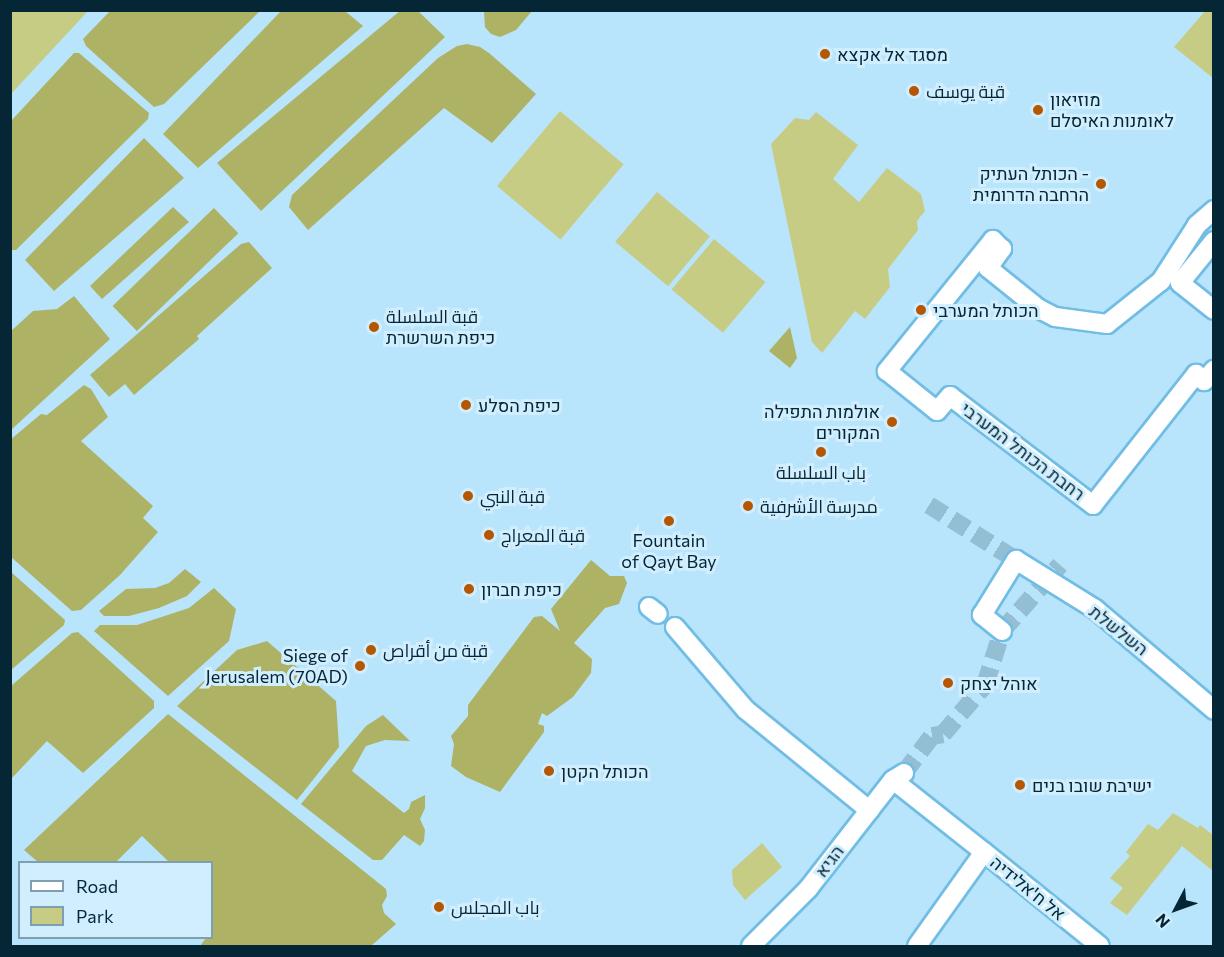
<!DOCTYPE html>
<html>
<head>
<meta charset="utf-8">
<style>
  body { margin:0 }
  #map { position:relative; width:1224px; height:957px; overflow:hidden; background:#b8e4fc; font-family:Commissioner,Cairo,Heebo,sans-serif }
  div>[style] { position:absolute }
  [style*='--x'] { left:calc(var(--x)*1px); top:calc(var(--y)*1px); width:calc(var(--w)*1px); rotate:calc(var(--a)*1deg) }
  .green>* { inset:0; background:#c7cc85; transform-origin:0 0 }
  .forest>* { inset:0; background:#adb265; transform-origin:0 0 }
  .minor-tunnel>* { height:18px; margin-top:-9px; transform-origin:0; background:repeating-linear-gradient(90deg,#94bed4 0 18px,transparent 0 27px) }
  .roads { filter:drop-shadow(2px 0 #71bde4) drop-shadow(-2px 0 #71bde4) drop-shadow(0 2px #71bde4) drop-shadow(0 -2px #71bde4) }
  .minor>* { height:18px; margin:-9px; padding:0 9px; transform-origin:9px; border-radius:9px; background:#fff }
  .dots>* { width:16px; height:16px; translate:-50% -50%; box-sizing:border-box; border:3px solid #d1eeff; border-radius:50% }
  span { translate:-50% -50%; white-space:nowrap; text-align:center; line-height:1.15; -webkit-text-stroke:6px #d1eeff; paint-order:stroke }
  .poi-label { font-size:18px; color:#042635 }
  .left { translate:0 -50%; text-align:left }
  .right { translate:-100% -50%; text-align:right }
  .street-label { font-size:18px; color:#042635 }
  .frame { position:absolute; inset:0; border:12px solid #042635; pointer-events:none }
  .legend { position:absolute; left:18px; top:861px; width:195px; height:78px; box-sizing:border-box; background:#d1eeff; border:2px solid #7f9eae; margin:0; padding:8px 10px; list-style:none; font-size:18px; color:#042635 }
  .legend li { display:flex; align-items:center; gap:12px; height:30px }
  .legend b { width:30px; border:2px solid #7f9eae }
  .north { position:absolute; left:1146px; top:879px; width:60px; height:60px; -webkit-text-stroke:4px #d1eeff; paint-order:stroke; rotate:229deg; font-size:16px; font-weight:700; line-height:24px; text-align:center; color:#042635 }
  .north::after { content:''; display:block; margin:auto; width:21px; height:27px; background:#042635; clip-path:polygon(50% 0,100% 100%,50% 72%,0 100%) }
</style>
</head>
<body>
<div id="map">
  <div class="green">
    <div style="clip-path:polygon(11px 10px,88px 11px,11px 94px,10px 11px)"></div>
    <div style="clip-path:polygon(1206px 10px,1213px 11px,1213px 78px,1174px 47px)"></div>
    <div style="left:560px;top:111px;width:83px;height:98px;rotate:40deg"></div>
    <div style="clip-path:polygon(816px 112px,858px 145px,833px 179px,859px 202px,887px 168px,921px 194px,925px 211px,917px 221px,918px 230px,888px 269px,890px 287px,865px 319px,855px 311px,822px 353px,812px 342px,771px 144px,795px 118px,809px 120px)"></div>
    <div style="left:657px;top:192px;width:69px;height:65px;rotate:40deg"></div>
    <div style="left:714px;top:239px;width:67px;height:66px;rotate:40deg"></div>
    <div style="clip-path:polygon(1173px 813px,1198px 828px,1200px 825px,1213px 835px,1213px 871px,1182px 846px,1127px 915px,1110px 903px,1123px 888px,1110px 878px,1130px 856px,1126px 852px,1148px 824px,1158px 830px)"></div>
    <div style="clip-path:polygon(762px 843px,782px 867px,745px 900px,733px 885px,732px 870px)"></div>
  </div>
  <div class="forest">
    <div style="clip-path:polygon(111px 10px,260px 10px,260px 11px,164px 104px,154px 107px,86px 46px,83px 39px)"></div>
    <div style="clip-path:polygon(401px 10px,418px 11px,445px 37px,261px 211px,217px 163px)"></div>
    <div style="clip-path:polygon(281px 11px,345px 11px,363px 26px,198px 168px,163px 134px)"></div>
    <div style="clip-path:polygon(484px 11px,484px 10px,532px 11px,516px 30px,500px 37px,491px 34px,485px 27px)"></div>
    <div style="clip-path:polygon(467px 44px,480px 47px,489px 53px,536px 94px,492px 143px,444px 108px,308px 230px,289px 207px,292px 195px,438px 58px,457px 46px)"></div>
    <div style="clip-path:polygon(74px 53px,79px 53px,149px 113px,148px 119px,16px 250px,11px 250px,11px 121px)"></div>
    <div style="clip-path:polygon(144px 138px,184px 178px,54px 291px,25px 260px)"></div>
    <div style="clip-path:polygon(173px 207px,189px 222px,102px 299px,90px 286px)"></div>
    <div style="left:214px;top:208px;width:35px;height:141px;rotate:46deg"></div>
    <div style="clip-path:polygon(249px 242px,272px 268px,197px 336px,199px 339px,134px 395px,125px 384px,109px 397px,90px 375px,241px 244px)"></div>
    <div style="clip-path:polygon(74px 296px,110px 339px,11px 430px,11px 331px,33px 311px,57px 309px)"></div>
    <div style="clip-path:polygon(790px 327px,797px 358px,790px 368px,769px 351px)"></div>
    <div style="clip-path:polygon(84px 385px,91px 389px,108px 417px,81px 441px,153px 506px,143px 518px,158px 532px,120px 575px,81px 610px,72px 611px,11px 557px,10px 440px,41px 414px,47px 415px)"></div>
    <div style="clip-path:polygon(591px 560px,610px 576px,624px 576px,627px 583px,619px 604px,605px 608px,574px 643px,592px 659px,591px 673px,573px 697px,547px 716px,542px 713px,538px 724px,544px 726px,544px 732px,500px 792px,466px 777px,451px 766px,454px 744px,451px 736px,468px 716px,468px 705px,534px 617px,542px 616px,560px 631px,551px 609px)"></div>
    <div style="clip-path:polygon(185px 569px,201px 582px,187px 596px,159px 608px,129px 616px,104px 616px,99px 611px,126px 589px,155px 588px,169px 583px)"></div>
    <div style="clip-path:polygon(11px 572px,65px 620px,64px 625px,11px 670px)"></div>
    <div style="clip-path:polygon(214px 588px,236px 609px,229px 641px,168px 696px,94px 631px,100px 625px,137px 625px,189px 608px)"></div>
    <div style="clip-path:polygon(78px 632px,154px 701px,154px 708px,83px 773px,47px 741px,11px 779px,11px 686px,72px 633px)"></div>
    <div style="clip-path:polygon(267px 641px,336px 701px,339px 747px,297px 800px,177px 706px,237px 650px)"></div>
    <div style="clip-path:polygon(168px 714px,386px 889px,387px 896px,382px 905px,384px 913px,396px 924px,371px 946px,200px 946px,206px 938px,212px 938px,212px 862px,169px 862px,142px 836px,116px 862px,38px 862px,24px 850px)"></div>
    <div style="clip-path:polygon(383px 715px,410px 741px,385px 740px,366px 746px,352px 771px,404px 813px,409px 809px,411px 802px,425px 795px,425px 808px,420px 819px,425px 830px,424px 841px,420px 846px,404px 835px,382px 860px,373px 860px,301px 804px,366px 726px)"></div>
  </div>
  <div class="minor-tunnel">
    <div style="--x:929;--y:505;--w:103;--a:32.3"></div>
    <div style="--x:904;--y:773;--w:46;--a:-52.9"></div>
    <div style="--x:932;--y:736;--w:11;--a:-10"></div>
    <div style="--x:943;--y:734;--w:65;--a:-49.4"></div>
    <div style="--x:985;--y:685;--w:57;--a:-72.5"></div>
    <div style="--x:1002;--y:631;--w:88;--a:-48.7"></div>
  </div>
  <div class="roads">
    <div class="minor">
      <div style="--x:1214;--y:210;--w:23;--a:139"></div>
      <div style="--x:1197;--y:225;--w:67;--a:122.7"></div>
      <div style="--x:1161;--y:281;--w:69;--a:141.5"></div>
      <div style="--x:1107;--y:324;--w:52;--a:-172.3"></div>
      <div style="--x:1055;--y:317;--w:18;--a:-153"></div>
      <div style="--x:1039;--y:309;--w:65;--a:-141.2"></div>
      <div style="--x:988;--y:268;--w:24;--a:-54"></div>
      <div style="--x:1002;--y:249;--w:13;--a:-135"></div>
      <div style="--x:993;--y:240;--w:169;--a:129"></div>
      <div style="--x:887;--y:371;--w:64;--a:38.7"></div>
      <div style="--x:937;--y:411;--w:20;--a:-49"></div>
      <div style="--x:950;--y:396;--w:180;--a:37.3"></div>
      <div style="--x:1093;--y:505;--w:167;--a:-51.8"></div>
      <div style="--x:1196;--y:374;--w:11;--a:41"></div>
      <div style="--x:1204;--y:381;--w:15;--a:-48"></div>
      <div style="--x:1214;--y:241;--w:54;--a:129"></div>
      <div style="--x:1180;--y:283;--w:43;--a:38.5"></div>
      <div style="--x:649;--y:607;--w:11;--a:38"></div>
      <div style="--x:675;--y:627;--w:109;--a:49.5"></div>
      <div style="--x:746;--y:710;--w:159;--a:39.1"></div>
      <div style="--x:1002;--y:631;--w:26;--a:-141"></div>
      <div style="--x:982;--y:615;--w:65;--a:-58.3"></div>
      <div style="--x:1016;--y:560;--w:93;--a:31.8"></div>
      <div style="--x:1095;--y:609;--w:156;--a:40.3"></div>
      <div style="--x:893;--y:780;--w:116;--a:38.4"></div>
      <div style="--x:984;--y:852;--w:115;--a:125.5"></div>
      <div style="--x:984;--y:852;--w:149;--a:39"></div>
      <div style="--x:751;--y:946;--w:81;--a:-45"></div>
      <div style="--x:808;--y:889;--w:138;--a:-52.1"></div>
      <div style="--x:893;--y:780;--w:13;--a:-32"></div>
    </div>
  </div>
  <div class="dots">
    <div style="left:825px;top:54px;background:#b55701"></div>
    <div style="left:914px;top:91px;background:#b55701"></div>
    <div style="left:1038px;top:110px;background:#b55701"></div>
    <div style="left:1101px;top:184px;background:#b55701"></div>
    <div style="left:921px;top:310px;background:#b55701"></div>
    <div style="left:374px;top:327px;background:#b55701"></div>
    <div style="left:466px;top:405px;background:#b55701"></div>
    <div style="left:892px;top:422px;background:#b55701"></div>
    <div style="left:821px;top:452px;background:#b55701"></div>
    <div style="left:468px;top:496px;background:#b55701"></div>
    <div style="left:748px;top:506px;background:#b55701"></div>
    <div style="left:669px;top:521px;background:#b55701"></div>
    <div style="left:489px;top:535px;background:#b55701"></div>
    <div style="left:469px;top:589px;background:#b55701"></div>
    <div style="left:371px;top:650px;background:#b55701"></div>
    <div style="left:360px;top:666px;background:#b55701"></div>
    <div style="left:948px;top:683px;background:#b55701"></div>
    <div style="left:549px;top:771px;background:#b55701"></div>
    <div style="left:1020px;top:785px;background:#b55701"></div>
    <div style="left:439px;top:907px;background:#b55701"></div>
  </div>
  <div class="poi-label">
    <span class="left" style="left:837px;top:54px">מסגד אל אקצא</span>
    <span class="left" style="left:926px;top:91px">قبة يوسف</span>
    <span class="left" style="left:1050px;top:110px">מוזיאון<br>לאומנות האיסלם</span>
    <span class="right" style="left:1089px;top:184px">הכותל העתיק -<br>הרחבה הדרומית</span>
    <span class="left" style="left:933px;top:310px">הכותל המערבי</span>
    <span class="left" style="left:386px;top:327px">قبة السلسلة<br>כיפת השרשרת</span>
    <span class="left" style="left:478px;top:405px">כיפת הסלע</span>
    <span class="right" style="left:880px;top:422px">אולמות התפילה<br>המקורים</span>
    <span style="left:821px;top:472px">باب السلسلة</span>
    <span class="left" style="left:480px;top:496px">قبة النبي</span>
    <span class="left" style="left:760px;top:506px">مدرسة الأشرفية</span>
    <span class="left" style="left:501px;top:535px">قبة المعراج</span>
    <span style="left:669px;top:551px">Fountain<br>of Qayt Bay</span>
    <span class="left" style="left:481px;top:589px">כיפת חברון</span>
    <span class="left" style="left:383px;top:650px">قبة من أقراص</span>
    <span class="right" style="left:348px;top:666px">Siege of<br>Jerusalem (70AD)</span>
    <span class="left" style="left:960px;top:683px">אוהל יצחק</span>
    <span class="left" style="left:561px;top:771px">הכותל הקטן</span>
    <span class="left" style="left:1032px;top:785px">ישיבת שובו בנים</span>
    <span class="left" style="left:451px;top:907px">باب المجلس</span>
  </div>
  <div class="street-label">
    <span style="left:1023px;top:451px;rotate:37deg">רחבת הכותל המערבי</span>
    <span style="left:1119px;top:630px;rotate:38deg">השלשלת</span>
    <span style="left:829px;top:861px;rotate:-53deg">הגיא</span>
    <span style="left:1028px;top:888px;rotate:39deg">אל ח'אלידיה</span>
  </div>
  <div class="frame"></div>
  <ul class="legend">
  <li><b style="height:8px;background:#fff"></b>Road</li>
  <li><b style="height:16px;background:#c7cc85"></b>Park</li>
  </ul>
  <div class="north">N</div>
</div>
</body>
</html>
